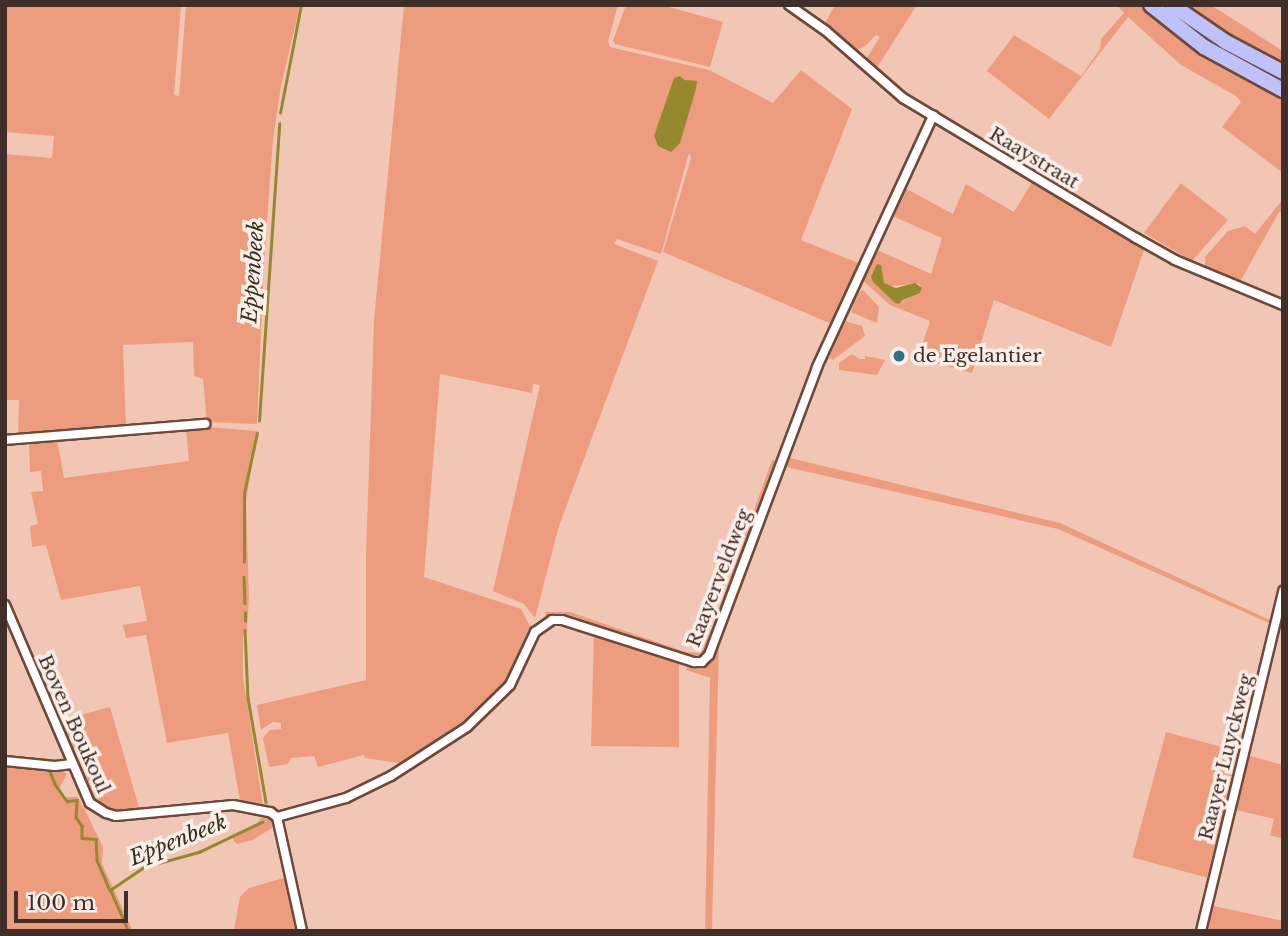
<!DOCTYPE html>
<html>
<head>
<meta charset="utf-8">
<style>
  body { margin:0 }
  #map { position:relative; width:1288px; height:936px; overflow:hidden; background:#f2c6b5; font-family:"Libre Baskerville",serif }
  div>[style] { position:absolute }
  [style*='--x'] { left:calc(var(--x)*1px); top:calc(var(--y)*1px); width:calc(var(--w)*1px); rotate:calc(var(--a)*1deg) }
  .green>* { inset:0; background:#ed9d7e; transform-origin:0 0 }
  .water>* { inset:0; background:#95892d }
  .stream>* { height:2.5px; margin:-1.25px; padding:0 1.25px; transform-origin:1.25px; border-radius:1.25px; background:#95892d }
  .roads { filter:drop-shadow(2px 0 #6d493a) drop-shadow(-2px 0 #6d493a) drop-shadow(0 2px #6d493a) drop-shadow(0 -2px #6d493a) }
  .minor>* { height:8px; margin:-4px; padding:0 4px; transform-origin:4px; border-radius:4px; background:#fff }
  .trunk>* { height:14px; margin:-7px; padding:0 7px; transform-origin:7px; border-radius:7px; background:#bfc2fa }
  .dots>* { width:19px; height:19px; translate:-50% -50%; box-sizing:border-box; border:4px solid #fceee9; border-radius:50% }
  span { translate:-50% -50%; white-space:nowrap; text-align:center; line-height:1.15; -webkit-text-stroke:7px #fceee9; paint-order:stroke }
  .street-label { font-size:19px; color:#402f28 }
  .poi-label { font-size:19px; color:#402f28 }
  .left { translate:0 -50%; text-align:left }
  .water-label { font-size:21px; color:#322f1b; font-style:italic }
  .frame { position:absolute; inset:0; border:7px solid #402f28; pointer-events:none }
  .scale { position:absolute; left:14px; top:891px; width:114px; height:32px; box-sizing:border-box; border:4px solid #402f28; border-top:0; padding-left:9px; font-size:21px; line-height:24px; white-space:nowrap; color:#402f28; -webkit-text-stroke:5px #fceee9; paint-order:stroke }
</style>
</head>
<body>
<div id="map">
  <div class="green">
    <div style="clip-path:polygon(5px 5px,181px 5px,174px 95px,179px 96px,186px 5px,300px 5px,281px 86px,273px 139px,264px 264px,257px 424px,207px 422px,203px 379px,194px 376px,193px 342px,123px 345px,126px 426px,18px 435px,19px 400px,5px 400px,5px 154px,52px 158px,54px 136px,5px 132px)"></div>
    <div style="clip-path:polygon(evenodd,404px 5px,618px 5px,608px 41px,610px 47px,709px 70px,773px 103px,801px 70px,852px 109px,801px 240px,861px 264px,834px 325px,663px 252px,691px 158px,689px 153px,661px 254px,617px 239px,614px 244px,658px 261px,559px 526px,535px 618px,524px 604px,493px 591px,540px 385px,533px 384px,532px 393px,440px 374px,424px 577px,521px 609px,533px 632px,514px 675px,469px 723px,406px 764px,365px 758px,364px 755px,318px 767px,314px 756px,291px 758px,288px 764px,269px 767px,263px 738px,270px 730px,281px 729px,281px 723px,273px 722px,261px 730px,257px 705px,366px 680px,366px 554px,374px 320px,404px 5px,696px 89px,681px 133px,680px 143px,659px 126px,663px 114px,670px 95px,696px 89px)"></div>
    <div style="clip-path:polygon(626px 5px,662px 5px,723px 22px,710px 67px,615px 44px,613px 41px)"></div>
    <div style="clip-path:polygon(835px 5px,917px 5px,876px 69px,866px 59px,880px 37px,876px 35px,865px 46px,856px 51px,825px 23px)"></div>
    <div style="clip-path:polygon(1117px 5px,1143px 5px,1210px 58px,1283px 97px,1283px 173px,1222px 127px,1241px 102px,1236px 96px,1181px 65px,1128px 17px,1049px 119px,987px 71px,1014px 35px,1081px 76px,1100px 49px,1101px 39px,1124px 13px)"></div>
    <div style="clip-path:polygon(1182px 5px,1211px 5px,1283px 51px,1283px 66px,1211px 28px)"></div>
    <div style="clip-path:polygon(evenodd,1032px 182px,1145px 247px,1111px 347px,994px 300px,972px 373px,918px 358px,930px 321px,890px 305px,861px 279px,875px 249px,931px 274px,942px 238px,890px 215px,903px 187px,953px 214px,966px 184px,1014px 212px,1032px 182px,882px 269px,882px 281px,888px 286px,919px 284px,922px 290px,899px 304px,895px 303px,873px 282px,882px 269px)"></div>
    <div style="clip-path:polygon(1181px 183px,1228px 220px,1192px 261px,1144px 233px)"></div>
    <div style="clip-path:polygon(1283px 199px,1283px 212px,1279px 212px,1241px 280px,1224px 277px,1205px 267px,1205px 257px,1228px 231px,1245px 226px,1255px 234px)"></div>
    <div style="clip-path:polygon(863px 290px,879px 307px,877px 323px,851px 312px,858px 292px)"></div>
    <div style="clip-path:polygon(845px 321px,862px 326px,865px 336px,833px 360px,829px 358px)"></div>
    <div style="clip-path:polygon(852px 354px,859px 359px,865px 359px,865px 356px,885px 360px,877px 375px,839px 370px,839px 363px)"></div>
    <div style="clip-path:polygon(208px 427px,257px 431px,246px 502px,249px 597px,247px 632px,243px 634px,243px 677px,263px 806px,240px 801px,228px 733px,167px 743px,146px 635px,126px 638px,123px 625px,147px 621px,140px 586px,61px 600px,46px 545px,32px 547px,30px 526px,38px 524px,31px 492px,43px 491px,41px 471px,30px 472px,29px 442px,57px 439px,64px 478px,189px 461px,186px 428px)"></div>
    <div style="clip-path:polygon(786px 457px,1060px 523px,1270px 620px,1271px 624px,1058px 529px,782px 466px)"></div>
    <div style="clip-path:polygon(772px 460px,778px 461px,707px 654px,700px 660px,685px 658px,569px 618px,546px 620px,545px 612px,570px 612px,686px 652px,700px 653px,711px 630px)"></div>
    <div style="clip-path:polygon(594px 632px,679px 662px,679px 747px,591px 746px)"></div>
    <div style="clip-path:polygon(719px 644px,712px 931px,705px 931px,710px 678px,686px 670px,688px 664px,701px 666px,711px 661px)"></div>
    <div style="clip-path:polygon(110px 707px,140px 811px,116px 813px,93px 802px,57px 721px)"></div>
    <div style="left:1166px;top:732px;width:77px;height:130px;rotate:15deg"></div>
    <div style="clip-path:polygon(1246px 755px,1283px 765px,1283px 839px,1270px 835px,1274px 819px,1232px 809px)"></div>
    <div style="clip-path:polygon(5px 765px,60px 768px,67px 774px,59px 789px,65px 797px,77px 797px,85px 810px,103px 847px,102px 864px,133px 931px,5px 931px)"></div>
    <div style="clip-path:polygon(264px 815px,274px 823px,272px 828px,253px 840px,237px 844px,234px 841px,232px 835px,257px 823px)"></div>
    <div style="clip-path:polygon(287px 877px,297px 931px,234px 931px,240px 897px,249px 888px)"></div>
    <div style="clip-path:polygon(1209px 905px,1283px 921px,1283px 931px,1204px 931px)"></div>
  </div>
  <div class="water">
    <div style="clip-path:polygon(680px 76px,684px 80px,697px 81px,696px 89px,680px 143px,671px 152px,658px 146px,654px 136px,674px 78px)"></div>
    <div style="clip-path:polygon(877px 264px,881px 265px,884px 283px,896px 288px,915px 283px,922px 288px,920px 293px,903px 300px,899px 304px,895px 303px,873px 282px,871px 277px)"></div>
  </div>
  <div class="stream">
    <div style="--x:280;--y:113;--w:110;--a:-79"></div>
    <div style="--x:259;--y:421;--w:298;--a:-86.1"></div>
    <div style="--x:244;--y:562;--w:69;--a:-90"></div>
    <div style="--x:244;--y:493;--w:61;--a:-77.8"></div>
    <div style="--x:244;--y:577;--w:26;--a:88"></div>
    <div style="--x:245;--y:621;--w:8;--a:-90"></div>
    <div style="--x:245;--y:630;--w:68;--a:87.5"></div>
    <div style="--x:248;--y:698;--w:106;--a:80.2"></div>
    <div style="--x:5;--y:756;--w:43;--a:5.3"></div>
    <div style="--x:49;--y:769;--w:16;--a:68"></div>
    <div style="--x:55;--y:784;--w:21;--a:55"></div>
    <div style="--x:67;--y:801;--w:10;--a:-6"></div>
    <div style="--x:77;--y:800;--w:17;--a:93"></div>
    <div style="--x:76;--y:817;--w:11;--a:56"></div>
    <div style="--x:82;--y:826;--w:12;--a:90"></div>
    <div style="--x:82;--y:838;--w:14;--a:4"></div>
    <div style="--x:96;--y:839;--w:21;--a:87"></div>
    <div style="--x:97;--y:860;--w:33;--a:67"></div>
    <div style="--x:128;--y:931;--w:45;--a:-113.7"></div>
    <div style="--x:110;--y:890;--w:41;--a:-34.1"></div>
    <div style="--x:144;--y:867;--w:57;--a:-15.3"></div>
    <div style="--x:199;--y:852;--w:70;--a:-25.5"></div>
  </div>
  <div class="roads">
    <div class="minor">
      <div style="--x:789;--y:5;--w:45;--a:35.1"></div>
      <div style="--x:826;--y:31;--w:102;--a:41"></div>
      <div style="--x:903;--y:98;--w:35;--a:31"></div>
      <div style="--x:933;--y:116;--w:237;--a:31"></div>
      <div style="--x:1136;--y:238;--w:45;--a:29.4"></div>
      <div style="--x:1175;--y:260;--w:117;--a:22.6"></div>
      <div style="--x:5;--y:440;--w:201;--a:-4.6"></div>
      <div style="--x:5;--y:605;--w:215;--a:66.8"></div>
      <div style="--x:90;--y:803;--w:19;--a:32"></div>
      <div style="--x:106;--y:813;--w:10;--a:17"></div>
      <div style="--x:116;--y:816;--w:118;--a:-5.4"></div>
      <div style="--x:233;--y:805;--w:38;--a:11"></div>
      <div style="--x:270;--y:812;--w:9;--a:36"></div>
      <div style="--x:277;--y:817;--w:117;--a:77.6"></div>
      <div style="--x:5;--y:761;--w:50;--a:5.7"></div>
      <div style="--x:55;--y:766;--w:17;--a:-7"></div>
      <div style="--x:277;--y:817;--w:72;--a:-15.4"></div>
      <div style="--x:346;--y:798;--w:50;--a:-26.1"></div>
      <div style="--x:391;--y:776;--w:90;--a:-32.8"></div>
      <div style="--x:467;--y:727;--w:60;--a:-44.3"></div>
      <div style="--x:510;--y:685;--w:59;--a:-64.7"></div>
      <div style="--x:535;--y:632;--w:21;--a:-35"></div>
      <div style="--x:552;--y:620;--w:10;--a:0"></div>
      <div style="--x:562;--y:620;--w:139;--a:17.7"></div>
      <div style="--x:694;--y:662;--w:8;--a:0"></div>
      <div style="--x:702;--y:662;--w:10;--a:-45"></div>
      <div style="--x:709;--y:655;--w:308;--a:-69.4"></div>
      <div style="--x:817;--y:367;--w:277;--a:-65.2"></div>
      <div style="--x:1201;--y:931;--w:350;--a:-76.4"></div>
    </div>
    <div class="trunk">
      <div style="--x:1151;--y:5;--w:68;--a:38.4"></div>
      <div style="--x:1204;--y:47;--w:90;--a:28.6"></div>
      <div style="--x:1172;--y:5;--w:65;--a:34.4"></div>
      <div style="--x:1226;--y:42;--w:64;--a:27.8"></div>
    </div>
  </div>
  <div class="dots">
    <div style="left:899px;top:356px;background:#317185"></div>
  </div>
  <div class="street-label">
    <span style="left:1034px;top:158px;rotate:31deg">Raaystraat</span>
    <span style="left:719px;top:578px;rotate:-69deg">Raayerveldweg</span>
    <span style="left:74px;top:724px;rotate:66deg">Boven Boukoul</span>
    <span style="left:1226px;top:757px;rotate:-76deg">Raayer Luyckweg</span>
  </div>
  <div class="poi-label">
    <span class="left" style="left:913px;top:356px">de Egelantier</span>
  </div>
  <div class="water-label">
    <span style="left:253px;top:272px;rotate:-86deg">Eppenbeek</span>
    <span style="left:178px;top:840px;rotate:-22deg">Eppenbeek</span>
  </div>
  <div class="frame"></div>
  <div class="scale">100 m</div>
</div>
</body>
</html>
